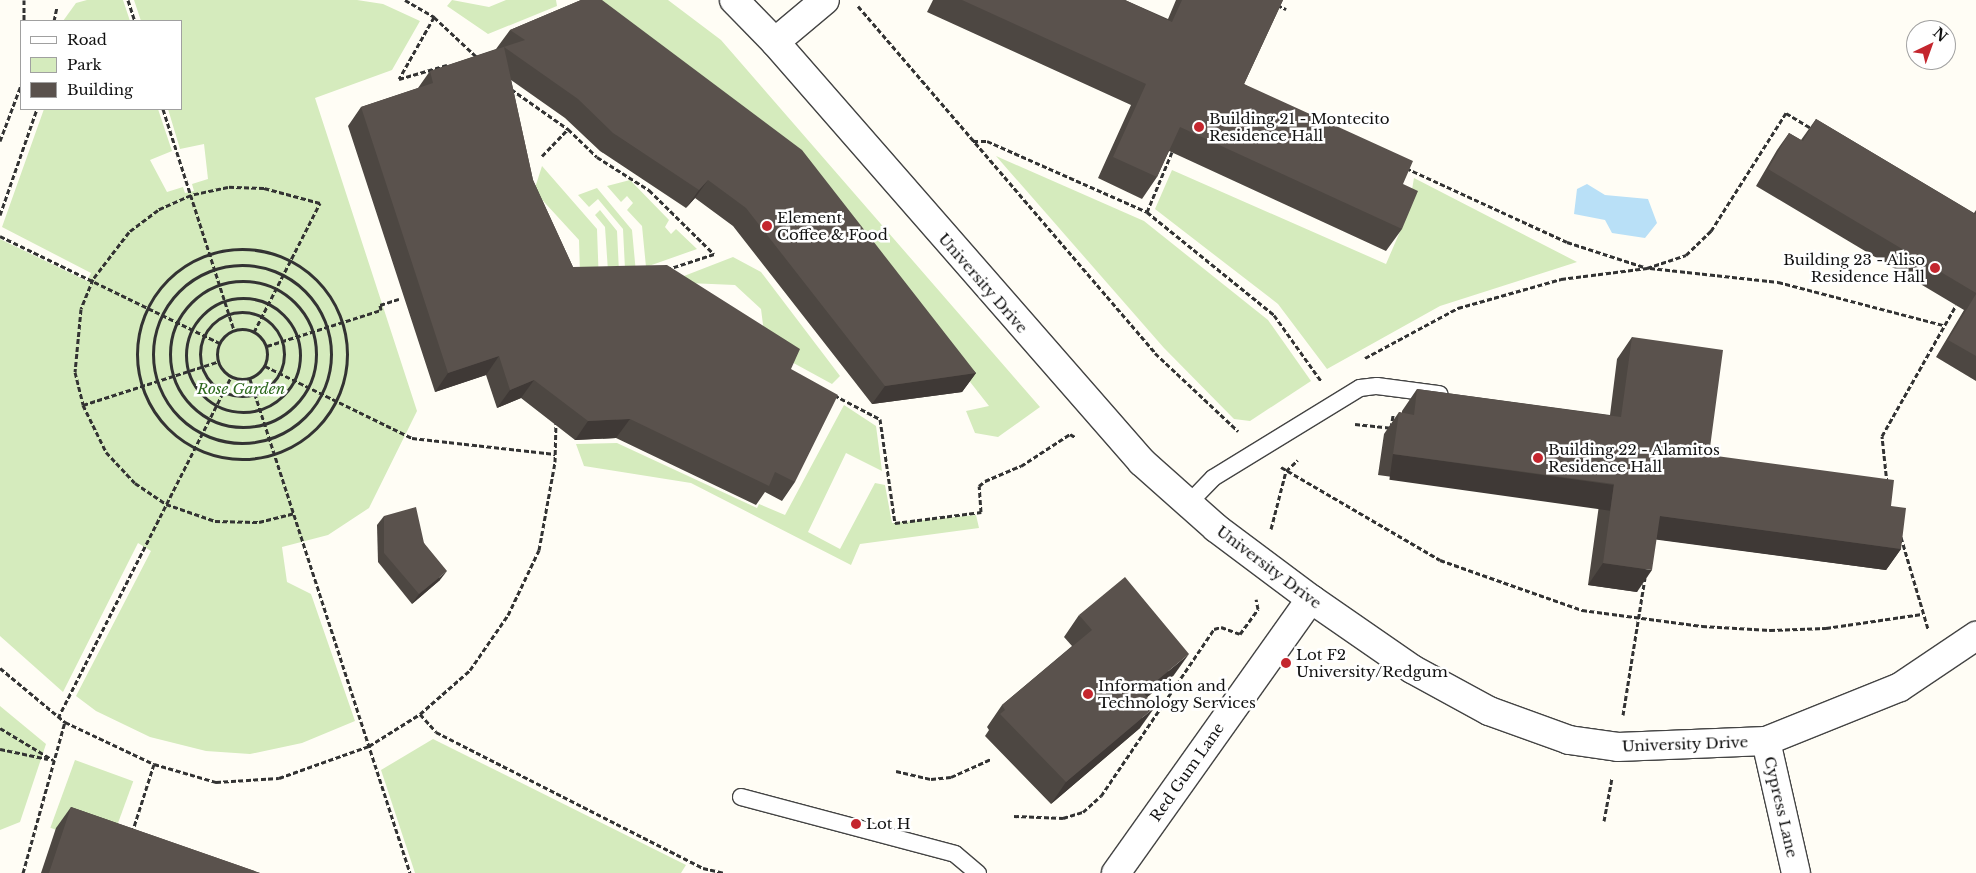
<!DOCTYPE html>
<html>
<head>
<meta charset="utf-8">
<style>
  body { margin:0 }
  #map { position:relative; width:1976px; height:873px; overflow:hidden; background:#fffdf5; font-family:"Libre Baskerville",serif }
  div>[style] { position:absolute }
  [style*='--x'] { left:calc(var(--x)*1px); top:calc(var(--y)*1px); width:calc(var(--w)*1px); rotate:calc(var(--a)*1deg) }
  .green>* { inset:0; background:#d5ebbd; transform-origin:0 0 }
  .water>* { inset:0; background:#b9e0f7 }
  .path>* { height:3px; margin-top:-1.5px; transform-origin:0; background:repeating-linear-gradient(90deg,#333 0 5px,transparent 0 7.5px) }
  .path>.ring { margin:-1.5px; padding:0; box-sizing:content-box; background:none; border:3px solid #333; border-radius:50% }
  .roads { filter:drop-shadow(1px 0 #444) drop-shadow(-1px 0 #444) drop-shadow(0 1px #444) drop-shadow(0 -1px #444) }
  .lane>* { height:16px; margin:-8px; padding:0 8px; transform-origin:8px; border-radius:8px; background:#fff }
  .street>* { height:28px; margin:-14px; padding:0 14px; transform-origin:14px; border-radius:14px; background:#fff }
  .wall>* { inset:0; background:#4d4742 }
  .shaded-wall>* { inset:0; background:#3f3936; transform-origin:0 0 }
  .building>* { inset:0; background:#5a524d }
  .dots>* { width:14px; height:14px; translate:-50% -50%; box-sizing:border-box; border:2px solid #fff; border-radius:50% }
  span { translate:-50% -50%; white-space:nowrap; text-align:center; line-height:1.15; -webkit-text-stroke:5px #fff; paint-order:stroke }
  .poi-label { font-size:15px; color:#111 }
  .left { translate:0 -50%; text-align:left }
  .right { translate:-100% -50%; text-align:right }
  .street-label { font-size:15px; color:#111 }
  .park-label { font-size:15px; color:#2f6b1f; font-style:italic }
  .legend { position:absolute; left:20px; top:20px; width:162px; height:90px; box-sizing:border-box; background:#fff; border:1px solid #a0a0a0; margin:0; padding:6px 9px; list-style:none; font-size:15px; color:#111 }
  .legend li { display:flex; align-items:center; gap:10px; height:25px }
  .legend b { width:25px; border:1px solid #a0a0a0 }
  .north { position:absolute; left:1906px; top:20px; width:50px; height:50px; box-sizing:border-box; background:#fff; border:1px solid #a0a0a0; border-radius:50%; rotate:42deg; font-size:14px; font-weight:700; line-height:20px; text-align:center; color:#111 }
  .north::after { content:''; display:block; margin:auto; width:18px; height:22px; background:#c4262e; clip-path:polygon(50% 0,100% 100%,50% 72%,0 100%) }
</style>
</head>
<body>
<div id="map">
  <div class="green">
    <div style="clip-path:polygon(87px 0,123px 0,130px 21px,63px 21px,76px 3px)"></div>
    <div style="clip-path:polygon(134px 0,357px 0,383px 4px,420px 21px,392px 70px,315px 98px,417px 411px,369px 508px,328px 535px,282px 547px,287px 582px,311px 594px,355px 721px,302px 743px,250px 754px,206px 751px,150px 737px,96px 711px,76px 696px,151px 551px,138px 543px,63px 692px,0 636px,0 239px,87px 281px,91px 273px,2px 227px,44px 109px,158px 109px,172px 151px,150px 160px,167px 192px,183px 187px,185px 193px,194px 191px,192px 184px,208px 179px,204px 144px,180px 149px,168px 109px,181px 109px,181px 21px,141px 21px)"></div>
    <div style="clip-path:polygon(452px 0,489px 7px,506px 0,556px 0,557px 6px,488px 34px,447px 6px)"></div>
    <div style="clip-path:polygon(582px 0,668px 0,721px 40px,1040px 407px,998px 437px,975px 433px,966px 411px,989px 406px,795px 159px)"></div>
    <div style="clip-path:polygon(996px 156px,1144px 221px,1268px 320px,1311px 381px,1250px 421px,1234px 419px,1164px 348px)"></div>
    <div style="clip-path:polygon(542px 166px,597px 229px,599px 284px,580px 274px,579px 240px,534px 191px)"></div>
    <div style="clip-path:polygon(1172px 170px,1386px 264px,1408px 213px,1414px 178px,1577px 262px,1440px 306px,1327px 369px,1278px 304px,1155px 209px)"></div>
    <div style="clip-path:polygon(630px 180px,669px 220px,665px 227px,671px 234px,676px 229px,697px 249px,646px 267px,642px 226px,627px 210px,633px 203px,627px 196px,621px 202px,607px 186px)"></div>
    <div style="clip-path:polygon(597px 188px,632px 230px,636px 273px,609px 286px,605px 227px,595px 215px,600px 210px,617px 231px,619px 272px,625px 269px,623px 229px,598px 199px,589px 207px,578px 195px)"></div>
    <div style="clip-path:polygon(733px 257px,761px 272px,840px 376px,832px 384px,766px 348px,761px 309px,735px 285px,688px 283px,684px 276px)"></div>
    <div style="clip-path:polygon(844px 405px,876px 426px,882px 471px,846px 453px,808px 532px,840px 549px,875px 483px,885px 485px,892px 523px,976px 515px,979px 528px,860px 544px,851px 565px,691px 483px,584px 466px,576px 444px,617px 443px,757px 508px,759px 504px,785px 515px)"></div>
    <div style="clip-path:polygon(0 706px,46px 744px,20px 822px,0 830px)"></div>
    <div style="clip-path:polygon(433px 739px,686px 865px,681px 873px,415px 873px,381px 770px)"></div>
    <div style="left:75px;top:760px;width:62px;height:72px;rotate:20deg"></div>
  </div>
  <div class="water">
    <div style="clip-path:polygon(1587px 184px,1605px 195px,1648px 199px,1657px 223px,1645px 238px,1612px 233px,1605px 220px,1574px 214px,1577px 189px)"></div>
  </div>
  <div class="path">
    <div style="--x:24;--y:0;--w:21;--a:90"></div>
    <div style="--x:128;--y:0;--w:22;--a:72"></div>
    <div style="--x:405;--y:0;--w:34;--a:30"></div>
    <div style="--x:434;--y:17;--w:62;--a:43"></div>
    <div style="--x:1277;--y:5;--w:10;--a:24"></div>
    <div style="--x:858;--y:6;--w:457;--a:49.4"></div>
    <div style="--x:1155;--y:353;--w:114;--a:43.2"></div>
    <div style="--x:434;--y:17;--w:71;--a:119.4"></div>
    <div style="--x:399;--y:79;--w:50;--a:-16.3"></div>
    <div style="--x:54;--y:21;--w:14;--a:-78"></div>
    <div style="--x:511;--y:89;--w:70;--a:35.1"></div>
    <div style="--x:568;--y:129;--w:40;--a:44"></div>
    <div style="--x:597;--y:157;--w:62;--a:32.4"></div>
    <div style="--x:649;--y:190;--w:91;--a:44.6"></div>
    <div style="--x:714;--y:254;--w:48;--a:161.9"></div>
    <div style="--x:163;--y:109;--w:232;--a:72.2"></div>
    <div style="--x:0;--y:141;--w:60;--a:-69.4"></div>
    <div style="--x:973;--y:141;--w:14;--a:0"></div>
    <div style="--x:987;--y:141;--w:175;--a:23.9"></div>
    <div style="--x:1147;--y:212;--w:164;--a:39"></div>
    <div style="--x:1274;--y:315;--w:81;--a:54.5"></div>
    <div style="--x:542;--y:156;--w:37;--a:-46"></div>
    <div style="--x:1406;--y:168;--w:177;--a:24.7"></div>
    <div style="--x:1567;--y:242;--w:81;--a:18"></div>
    <div style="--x:1147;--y:212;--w:65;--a:-67.4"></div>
    <div style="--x:0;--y:215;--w:112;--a:-70.8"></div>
    <div style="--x:0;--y:236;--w:244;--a:26"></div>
    <div class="ring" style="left:137px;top:249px;width:207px;height:207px"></div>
    <div class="ring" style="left:153px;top:265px;width:175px;height:175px"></div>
    <div style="--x:1650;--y:268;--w:129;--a:6.2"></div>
    <div style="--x:1778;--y:282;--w:171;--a:14.6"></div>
    <div class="ring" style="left:170px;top:281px;width:143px;height:143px"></div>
    <div class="ring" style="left:186px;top:298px;width:111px;height:111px"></div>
    <div class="ring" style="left:200px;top:312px;width:81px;height:81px"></div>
    <div class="ring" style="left:217px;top:329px;width:47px;height:47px"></div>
    <div style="--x:254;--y:332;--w:145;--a:-62.9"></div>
    <div style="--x:320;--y:203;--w:58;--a:-165"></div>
    <div style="--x:264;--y:188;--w:36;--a:-178"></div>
    <div style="--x:228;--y:187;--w:38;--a:168"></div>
    <div style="--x:191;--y:195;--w:36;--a:156"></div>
    <div style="--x:158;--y:210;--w:36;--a:143"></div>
    <div style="--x:129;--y:232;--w:59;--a:127.5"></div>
    <div style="--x:93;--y:279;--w:32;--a:112"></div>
    <div style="--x:81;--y:309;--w:63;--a:95.4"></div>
    <div style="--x:75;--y:372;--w:34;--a:76"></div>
    <div style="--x:83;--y:405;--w:52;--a:63.9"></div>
    <div style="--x:106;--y:452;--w:42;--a:46.9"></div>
    <div style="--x:135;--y:483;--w:37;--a:34"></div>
    <div style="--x:166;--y:504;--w:52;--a:19.1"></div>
    <div style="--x:215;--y:521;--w:44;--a:1.3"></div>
    <div style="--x:259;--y:522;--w:36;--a:-14"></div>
    <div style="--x:267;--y:346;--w:120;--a:-17.5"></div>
    <div style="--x:381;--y:310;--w:5;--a:-101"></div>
    <div style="--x:380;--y:305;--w:20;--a:-18"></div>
    <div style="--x:1365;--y:358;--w:106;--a:-28.3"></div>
    <div style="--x:1458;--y:308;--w:107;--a:-15.7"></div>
    <div style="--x:1561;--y:279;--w:87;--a:-7.3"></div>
    <div style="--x:1647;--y:268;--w:41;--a:-18.4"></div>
    <div style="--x:1686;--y:255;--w:35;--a:-44"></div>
    <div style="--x:1711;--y:231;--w:140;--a:-57.6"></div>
    <div style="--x:1786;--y:113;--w:31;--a:31"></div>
    <div style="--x:265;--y:366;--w:164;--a:26.1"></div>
    <div style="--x:412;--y:438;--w:144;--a:6.4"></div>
    <div style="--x:250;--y:379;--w:519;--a:72.05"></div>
    <div style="--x:834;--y:395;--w:52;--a:27.6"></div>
    <div style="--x:880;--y:419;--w:105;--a:81.8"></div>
    <div style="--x:895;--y:523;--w:87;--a:-7.3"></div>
    <div style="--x:981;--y:512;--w:26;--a:-94"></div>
    <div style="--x:979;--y:486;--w:8;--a:-40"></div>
    <div style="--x:985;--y:481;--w:39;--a:-23"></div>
    <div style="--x:1021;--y:466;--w:59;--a:-33.1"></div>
    <div style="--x:1070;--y:434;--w:6;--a:31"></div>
    <div style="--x:83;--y:405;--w:141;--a:-17.8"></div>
    <div style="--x:1355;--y:424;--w:36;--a:6"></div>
    <div style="--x:1391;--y:428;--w:13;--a:-81"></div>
    <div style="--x:1281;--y:467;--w:184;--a:30.3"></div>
    <div style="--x:1440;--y:560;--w:151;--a:19.4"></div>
    <div style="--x:1582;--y:610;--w:121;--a:7.6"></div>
    <div style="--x:1702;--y:626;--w:68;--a:3.4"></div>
    <div style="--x:1770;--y:630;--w:56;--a:-2"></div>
    <div style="--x:1826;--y:628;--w:97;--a:-8.3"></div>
    <div style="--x:1887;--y:483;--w:47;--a:-96.1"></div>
    <div style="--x:1882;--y:436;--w:150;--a:-60.5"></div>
    <div style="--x:1271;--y:529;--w:60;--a:-75.5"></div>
    <div style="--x:1286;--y:471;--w:16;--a:-43"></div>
    <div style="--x:1901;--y:537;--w:96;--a:73.6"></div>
    <div style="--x:0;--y:668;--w:85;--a:39.7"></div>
    <div style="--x:65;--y:722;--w:98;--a:25.3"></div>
    <div style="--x:154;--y:764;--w:65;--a:16.2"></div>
    <div style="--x:216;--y:782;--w:63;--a:-3.6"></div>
    <div style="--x:279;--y:778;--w:96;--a:-19.6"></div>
    <div style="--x:369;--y:746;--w:60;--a:-32.1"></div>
    <div style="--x:420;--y:714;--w:67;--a:-41.3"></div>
    <div style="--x:470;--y:670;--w:67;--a:-55.4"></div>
    <div style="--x:508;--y:615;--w:72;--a:-64.5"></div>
    <div style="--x:539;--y:550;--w:89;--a:-79.7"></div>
    <div style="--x:555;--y:462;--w:40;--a:-88.6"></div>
    <div style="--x:420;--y:714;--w:24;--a:48"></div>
    <div style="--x:436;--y:732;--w:300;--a:27"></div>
    <div style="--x:703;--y:868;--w:22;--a:13"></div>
    <div style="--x:1623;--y:715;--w:139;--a:-80.9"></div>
    <div style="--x:58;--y:718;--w:382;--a:-63.1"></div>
    <div style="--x:0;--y:728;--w:62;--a:31.1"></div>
    <div style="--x:0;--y:749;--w:49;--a:11.8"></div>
    <div style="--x:896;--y:771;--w:36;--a:13"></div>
    <div style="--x:931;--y:779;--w:20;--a:-6"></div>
    <div style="--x:951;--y:777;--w:44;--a:-24.2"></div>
    <div style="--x:1014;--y:816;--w:49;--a:2.3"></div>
    <div style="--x:1063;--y:818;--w:21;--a:-17"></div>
    <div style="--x:1083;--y:812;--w:24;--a:-42"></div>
    <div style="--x:1101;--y:796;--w:202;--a:-55.9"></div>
    <div style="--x:1214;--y:629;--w:7;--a:-16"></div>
    <div style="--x:1221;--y:627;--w:20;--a:20"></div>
    <div style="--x:1240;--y:634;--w:31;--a:-54"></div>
    <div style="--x:1258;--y:609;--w:10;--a:-101"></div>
    <div style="--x:1604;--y:821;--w:44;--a:-79.5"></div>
    <div style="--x:132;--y:833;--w:72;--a:-72.3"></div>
    <div style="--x:23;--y:873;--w:157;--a:-74.5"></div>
  </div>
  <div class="roads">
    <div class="lane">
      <div style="--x:1188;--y:504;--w:36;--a:-46"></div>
      <div style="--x:1213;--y:478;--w:172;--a:-31.5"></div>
      <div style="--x:1360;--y:388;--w:17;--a:-7"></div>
      <div style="--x:1377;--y:386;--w:63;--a:7.4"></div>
      <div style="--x:741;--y:797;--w:221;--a:14.9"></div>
      <div style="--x:955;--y:854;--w:30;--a:40"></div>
    </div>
    <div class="street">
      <div style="--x:734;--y:0;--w:59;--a:45.7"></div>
      <div style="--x:775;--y:42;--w:558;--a:48.85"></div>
      <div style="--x:1142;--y:462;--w:99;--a:41.7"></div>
      <div style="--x:1216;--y:528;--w:119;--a:36.8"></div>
      <div style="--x:1311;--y:599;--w:123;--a:34.7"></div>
      <div style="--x:1412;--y:669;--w:88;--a:28.6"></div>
      <div style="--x:1489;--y:711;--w:85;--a:19.9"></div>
      <div style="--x:1569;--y:740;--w:49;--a:8.1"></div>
      <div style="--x:1618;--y:747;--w:148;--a:-2.3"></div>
      <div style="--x:1766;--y:741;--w:144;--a:-21.9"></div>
      <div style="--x:1900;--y:687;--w:92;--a:-33.9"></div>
      <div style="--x:775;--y:42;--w:65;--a:-40"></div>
      <div style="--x:1766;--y:741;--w:135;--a:77.2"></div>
      <div style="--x:1116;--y:873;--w:336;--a:-54.6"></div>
    </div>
  </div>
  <div class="wall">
    <div style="clip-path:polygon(581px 0,976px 373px,962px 392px,872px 404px,733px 226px,695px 198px,686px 208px,600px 151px,565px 118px,511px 80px,533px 180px,573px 267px,791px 369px,795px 482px,782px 501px,765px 492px,756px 505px,616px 438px,575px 440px,521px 398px,497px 408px,486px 375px,435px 392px,348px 126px,361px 107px,418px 88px,430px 71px,496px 49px,510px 30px)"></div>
    <div style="clip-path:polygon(933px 0,1125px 0,1168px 19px,1176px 0,1283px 0,1244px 84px,1403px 184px,1402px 229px,1386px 251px,1169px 151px,1157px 177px,1142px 199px,1098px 178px,1131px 105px,927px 12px)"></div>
    <div style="clip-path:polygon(1816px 119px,1974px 213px,1976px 210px,1976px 381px,1936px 357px,1964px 310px,1756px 186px,1777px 150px,1789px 133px,1801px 140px)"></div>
    <div style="clip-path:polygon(1632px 337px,1709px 455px,1891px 506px,1901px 549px,1886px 570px,1656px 539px,1637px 592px,1588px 585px,1599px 505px,1378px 475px,1384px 434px,1399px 412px,1402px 413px,1402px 411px,1417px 389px,1610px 415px,1617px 359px)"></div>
    <div style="clip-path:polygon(384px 516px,424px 543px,440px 580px,412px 604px,378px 562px,377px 525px)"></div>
    <div style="clip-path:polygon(1079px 615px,1174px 675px,1147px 697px,1140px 728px,1051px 804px,985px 736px,989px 730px,987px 727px,1002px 705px,1072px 646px,1064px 637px)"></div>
    <div style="clip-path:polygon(71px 807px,260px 873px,41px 873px,56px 828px)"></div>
  </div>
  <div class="shaded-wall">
    <div style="clip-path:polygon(708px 180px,695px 198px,686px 208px,699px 190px)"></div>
    <div style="clip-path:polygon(499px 356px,486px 375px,435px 392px,448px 373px)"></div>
    <div style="clip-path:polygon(976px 373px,962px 392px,872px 404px,885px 386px)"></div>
    <div style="clip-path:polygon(534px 380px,521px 398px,497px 408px,510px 390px)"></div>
    <div style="clip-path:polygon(630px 419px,616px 438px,575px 440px,588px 421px)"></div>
    <div style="left:1393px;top:454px;width:223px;height:26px;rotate:8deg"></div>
    <div style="clip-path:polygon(1660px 516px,1901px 549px,1886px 570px,1644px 538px)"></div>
    <div style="clip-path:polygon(1603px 563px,1652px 570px,1637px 592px,1588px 585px)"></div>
    <div style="clip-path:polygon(447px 571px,440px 580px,412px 604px,419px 594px)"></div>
    <div style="clip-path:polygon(1189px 654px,1174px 675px,1128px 713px,1143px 692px)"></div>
    <div style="clip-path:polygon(1155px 707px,1140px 728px,1051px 804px,1066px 782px)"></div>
  </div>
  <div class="building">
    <div style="clip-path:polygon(581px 0,602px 0,802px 150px,976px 373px,885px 386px,746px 208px,708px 180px,699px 190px,613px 133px,578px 99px,504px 47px,533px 180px,573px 267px,667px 265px,800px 349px,791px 369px,838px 395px,795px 482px,775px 472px,769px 486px,630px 419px,588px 421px,534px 380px,510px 390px,499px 356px,448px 373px,361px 107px,433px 83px,430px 71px,525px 40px,510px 30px)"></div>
    <div style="clip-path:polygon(962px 0,1125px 0,1172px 22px,1182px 0,1283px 0,1244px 84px,1413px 161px,1403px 184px,1418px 191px,1402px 229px,1180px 127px,1157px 177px,1113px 157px,1146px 84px)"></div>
    <div style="clip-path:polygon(1816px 119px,1975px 214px,1976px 213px,1976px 293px,1768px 169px,1789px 133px,1803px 141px)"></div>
    <div style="clip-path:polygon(1976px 294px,1976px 356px,1948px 340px)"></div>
    <div style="clip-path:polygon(1632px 337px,1723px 350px,1709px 455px,1894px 480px,1891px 506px,1906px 508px,1901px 549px,1660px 516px,1652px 570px,1603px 563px,1614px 484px,1393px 454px,1399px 412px,1414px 415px,1417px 389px,1621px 417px)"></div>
    <div style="clip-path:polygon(416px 507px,424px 543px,447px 571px,419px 594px,384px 553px,384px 516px)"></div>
    <div style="clip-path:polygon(1125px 577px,1189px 654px,1143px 692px,1155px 707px,1066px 782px,1000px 714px,1005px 710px,1002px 705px,1092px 630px,1079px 615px)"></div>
    <div style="clip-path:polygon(71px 807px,260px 873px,49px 873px)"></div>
  </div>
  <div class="dots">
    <div style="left:1199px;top:127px;background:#c4262e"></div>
    <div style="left:767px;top:226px;background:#c4262e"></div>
    <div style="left:1935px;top:268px;background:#c4262e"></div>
    <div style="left:1538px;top:458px;background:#c4262e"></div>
    <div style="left:1286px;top:663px;background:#c4262e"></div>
    <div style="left:1088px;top:694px;background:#c4262e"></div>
    <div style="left:856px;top:824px;background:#c4262e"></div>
  </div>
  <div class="poi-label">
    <span class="left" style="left:1209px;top:127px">Building 21 - Montecito<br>Residence Hall</span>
    <span class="left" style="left:777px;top:226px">Element<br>Coffee &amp; Food</span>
    <span class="right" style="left:1925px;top:268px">Building 23 - Aliso<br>Residence Hall</span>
    <span class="left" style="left:1548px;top:458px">Building 22 - Alamitos<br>Residence Hall</span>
    <span class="left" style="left:1296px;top:663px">Lot F2<br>University/Redgum</span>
    <span class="left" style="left:1098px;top:694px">Information and<br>Technology Services</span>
    <span class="left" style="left:866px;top:824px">Lot H</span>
  </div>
  <div class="street-label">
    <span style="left:983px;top:283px;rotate:49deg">University Drive</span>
    <span style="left:1269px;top:567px;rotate:37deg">University Drive</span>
    <span style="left:1685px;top:744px;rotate:-2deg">University Drive</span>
    <span style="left:1187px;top:772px;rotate:-55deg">Red Gum Lane</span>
    <span style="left:1781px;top:807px;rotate:77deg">Cypress Lane</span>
  </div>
  <div class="park-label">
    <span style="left:241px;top:389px">Rose Garden</span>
  </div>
  <ul class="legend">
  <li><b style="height:6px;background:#fff"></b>Road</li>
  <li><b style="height:14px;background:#d5ebbd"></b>Park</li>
  <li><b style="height:14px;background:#5a524d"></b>Building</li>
  </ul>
  <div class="north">N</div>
</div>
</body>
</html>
